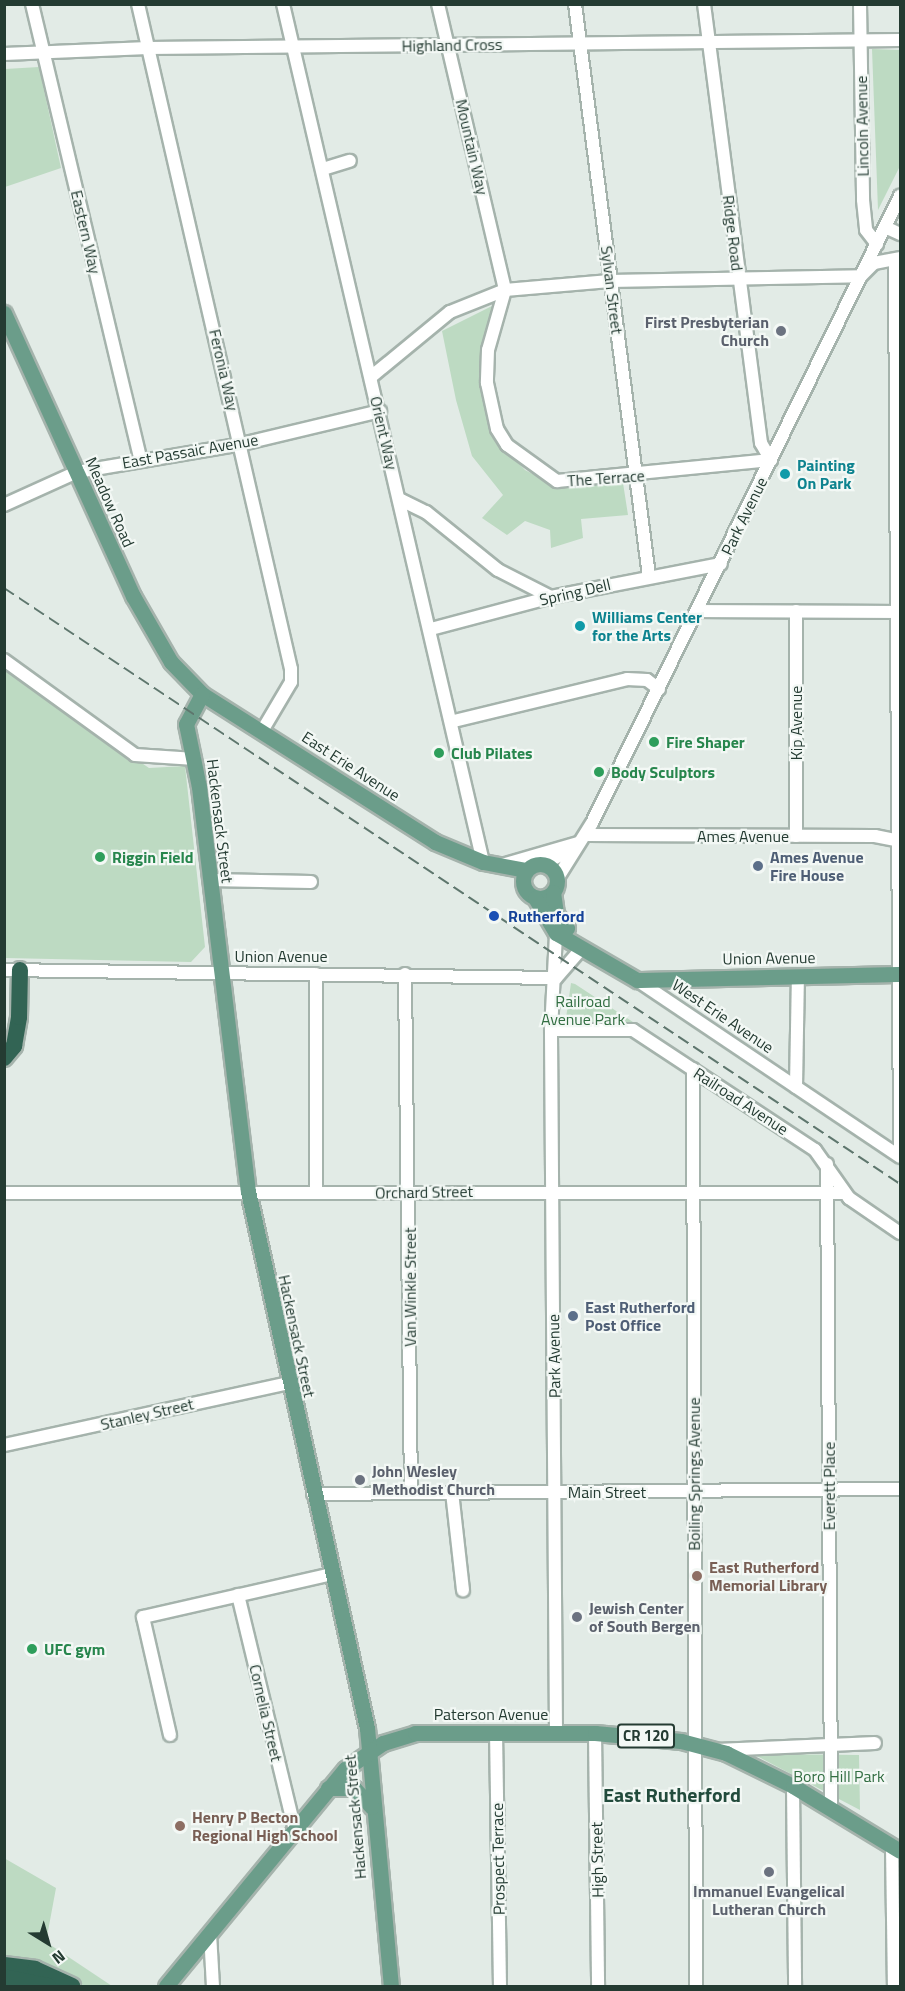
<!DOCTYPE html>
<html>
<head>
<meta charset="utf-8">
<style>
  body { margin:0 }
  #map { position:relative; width:905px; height:1991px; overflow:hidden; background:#e2ebe6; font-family:"Titillium Web",sans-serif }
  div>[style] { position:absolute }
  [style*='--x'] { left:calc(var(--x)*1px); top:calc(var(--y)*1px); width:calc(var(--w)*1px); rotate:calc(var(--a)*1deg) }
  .green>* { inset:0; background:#bddac2 }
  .roads { filter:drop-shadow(2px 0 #a5b3ac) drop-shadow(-2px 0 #a5b3ac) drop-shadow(0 2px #a5b3ac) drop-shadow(0 -2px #a5b3ac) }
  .minor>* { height:12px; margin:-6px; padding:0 6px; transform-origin:6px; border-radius:6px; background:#fff }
  .major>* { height:15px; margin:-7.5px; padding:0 7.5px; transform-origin:7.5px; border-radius:7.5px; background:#6b9d8a }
  .major>.ring { margin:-7.5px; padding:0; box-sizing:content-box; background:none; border:15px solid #6b9d8a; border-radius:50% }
  .highway>* { height:16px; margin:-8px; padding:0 8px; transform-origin:8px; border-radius:8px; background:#326454 }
  .rail>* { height:2px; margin-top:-1px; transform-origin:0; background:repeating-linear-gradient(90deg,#5e766d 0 12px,transparent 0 18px) }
  .dots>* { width:16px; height:16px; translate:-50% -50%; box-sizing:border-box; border:3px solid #f3f8f5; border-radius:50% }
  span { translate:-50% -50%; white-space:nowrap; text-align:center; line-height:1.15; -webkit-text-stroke:4.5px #f3f8f5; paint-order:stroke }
  .shield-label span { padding:2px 4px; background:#f3f8f5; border:2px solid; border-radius:4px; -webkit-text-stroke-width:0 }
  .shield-label { font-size:15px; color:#243b32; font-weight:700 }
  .street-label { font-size:16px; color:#243b32 }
  .worship-label { font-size:16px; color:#5b616d; font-weight:700 }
  .right { translate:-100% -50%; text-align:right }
  .left { translate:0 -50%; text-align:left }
  .culture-label { font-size:16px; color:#0d838f; font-weight:700 }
  .leisure-label { font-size:16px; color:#27864d; font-weight:700 }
  .service-label { font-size:16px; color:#4e5e75; font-weight:700 }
  .transit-label { font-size:16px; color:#164399; font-weight:700 }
  .park-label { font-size:16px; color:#326e42 }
  .education-label { font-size:16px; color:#785e54; font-weight:700 }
  .quarter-label { font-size:20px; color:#224b3c; font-weight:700 }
  .frame { position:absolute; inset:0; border:6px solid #243b32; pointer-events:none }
  .north { position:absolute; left:18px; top:1913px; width:60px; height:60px; -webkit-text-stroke:4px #f3f8f5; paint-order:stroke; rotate:143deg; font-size:16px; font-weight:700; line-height:24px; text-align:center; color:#243b32 }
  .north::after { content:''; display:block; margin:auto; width:21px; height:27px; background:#243b32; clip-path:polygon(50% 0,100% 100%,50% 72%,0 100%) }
</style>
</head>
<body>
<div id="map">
  <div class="green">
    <div style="clip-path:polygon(872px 49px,900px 50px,900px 166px,878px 210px)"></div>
    <div style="clip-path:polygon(39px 67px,61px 168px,5px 187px,5px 69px)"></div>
    <div style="clip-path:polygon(496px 304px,482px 351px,481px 382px,501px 444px,525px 470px,558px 487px,623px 483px,628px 515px,581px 519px,583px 538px,551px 548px,550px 530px,525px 521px,507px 535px,482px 518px,503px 495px,472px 456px,456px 400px,442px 331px)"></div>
    <div style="clip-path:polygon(5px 670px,149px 768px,185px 766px,205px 947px,191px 962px,5px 958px)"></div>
    <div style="clip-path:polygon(571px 983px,575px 984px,636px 1024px,603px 1018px,602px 1025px,565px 1025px)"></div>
    <div style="clip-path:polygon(753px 1754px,859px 1755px,860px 1810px)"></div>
    <div style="clip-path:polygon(4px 1858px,56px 1888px,46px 1942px,112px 1986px,84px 1986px,63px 1972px,5px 1962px)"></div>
  </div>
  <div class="roads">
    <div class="minor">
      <div style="--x:32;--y:4;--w:468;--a:76.6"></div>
      <div style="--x:138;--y:4;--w:682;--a:77.04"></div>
      <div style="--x:291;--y:669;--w:13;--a:90"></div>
      <div style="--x:291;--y:682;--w:57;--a:120.6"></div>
      <div style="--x:283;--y:4;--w:881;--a:76.88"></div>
      <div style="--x:438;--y:4;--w:294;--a:76.8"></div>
      <div style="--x:505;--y:290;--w:62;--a:105.8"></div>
      <div style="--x:488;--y:350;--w:33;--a:92"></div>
      <div style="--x:487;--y:383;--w:47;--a:77.7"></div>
      <div style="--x:497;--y:429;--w:19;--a:58"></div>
      <div style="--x:507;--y:445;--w:62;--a:35.8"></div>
      <div style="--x:557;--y:481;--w:215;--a:-5.6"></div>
      <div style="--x:575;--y:4;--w:577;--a:82.63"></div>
      <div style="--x:704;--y:4;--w:443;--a:82.6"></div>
      <div style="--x:761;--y:443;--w:20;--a:60"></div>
      <div style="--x:860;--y:4;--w:196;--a:89.1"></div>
      <div style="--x:863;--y:200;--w:30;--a:84"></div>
      <div style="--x:866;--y:230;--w:18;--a:52"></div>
      <div style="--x:4;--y:54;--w:144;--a:-2.4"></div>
      <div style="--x:148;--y:48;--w:752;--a:-0.61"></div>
      <div style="--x:323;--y:169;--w:28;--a:-17"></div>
      <div style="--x:885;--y:227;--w:17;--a:25"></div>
      <div style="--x:895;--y:260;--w:896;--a:89.68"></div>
      <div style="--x:372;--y:376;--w:101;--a:-39.4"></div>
      <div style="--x:450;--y:312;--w:59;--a:-21.8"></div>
      <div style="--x:505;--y:290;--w:105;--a:-4.9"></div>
      <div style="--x:610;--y:281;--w:251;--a:-1.1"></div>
      <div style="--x:861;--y:276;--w:18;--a:-45"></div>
      <div style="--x:874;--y:263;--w:26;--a:-11"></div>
      <div style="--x:401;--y:500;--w:28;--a:26"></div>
      <div style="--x:426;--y:512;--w:92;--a:38.9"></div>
      <div style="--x:498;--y:570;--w:59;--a:27"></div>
      <div style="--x:4;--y:505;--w:80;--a:-24.3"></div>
      <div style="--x:77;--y:472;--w:167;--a:-9.6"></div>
      <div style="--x:242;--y:444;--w:142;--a:-13.4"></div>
      <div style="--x:697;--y:611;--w:199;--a:0.3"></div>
      <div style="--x:796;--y:611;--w:225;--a:90"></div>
      <div style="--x:431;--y:629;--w:124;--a:-14.9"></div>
      <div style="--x:551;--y:597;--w:173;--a:-11"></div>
      <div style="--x:4;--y:660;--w:162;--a:35.9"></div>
      <div style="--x:135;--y:755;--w:60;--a:3.8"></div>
      <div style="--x:454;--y:721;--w:178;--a:-13.6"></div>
      <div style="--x:627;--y:679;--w:20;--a:3"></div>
      <div style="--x:647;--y:680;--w:15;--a:37"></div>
      <div style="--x:586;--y:835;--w:289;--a:0.2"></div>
      <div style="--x:875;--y:836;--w:25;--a:11"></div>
      <div style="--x:544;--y:864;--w:26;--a:-28"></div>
      <div style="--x:502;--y:865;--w:79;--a:-16.1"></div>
      <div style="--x:557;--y:879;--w:66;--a:-58"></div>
      <div style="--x:592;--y:823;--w:699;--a:-63.84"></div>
      <div style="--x:210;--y:880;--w:101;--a:1.1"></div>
      <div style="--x:4;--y:970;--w:552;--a:0.83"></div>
      <div style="--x:316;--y:974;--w:217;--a:90"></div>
      <div style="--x:405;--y:974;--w:518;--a:89.34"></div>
      <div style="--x:556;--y:978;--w:38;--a:-49"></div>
      <div style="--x:637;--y:980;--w:317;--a:33.9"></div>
      <div style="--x:551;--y:1030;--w:82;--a:0"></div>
      <div style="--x:633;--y:1030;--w:218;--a:33.4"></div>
      <div style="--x:815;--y:1150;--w:59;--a:54.7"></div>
      <div style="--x:849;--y:1198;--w:62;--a:34.5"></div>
      <div style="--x:693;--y:1069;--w:917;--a:89.81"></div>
      <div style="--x:796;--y:1087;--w:111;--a:-89"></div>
      <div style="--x:827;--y:1164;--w:644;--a:89.64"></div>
      <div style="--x:4;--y:1193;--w:840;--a:0"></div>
      <div style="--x:4;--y:1445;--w:292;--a:-12.3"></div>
      <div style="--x:452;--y:1492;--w:99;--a:83.6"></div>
      <div style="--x:313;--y:1494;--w:587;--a:-0.49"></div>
      <div style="--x:238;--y:1595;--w:243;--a:76.4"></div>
      <div style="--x:496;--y:1732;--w:254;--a:89.1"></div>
      <div style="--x:556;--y:1733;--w:703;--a:-90.41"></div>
      <div style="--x:551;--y:1030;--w:97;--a:-87"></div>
      <div style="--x:595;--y:1733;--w:253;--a:89.3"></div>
      <div style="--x:170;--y:1735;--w:121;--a:-102.9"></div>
      <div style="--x:143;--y:1617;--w:194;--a:-12.8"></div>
      <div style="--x:717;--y:1750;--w:158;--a:-2.5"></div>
      <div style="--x:793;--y:1786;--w:200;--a:89.4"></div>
      <div style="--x:892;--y:1847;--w:139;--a:89.2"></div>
      <div style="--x:210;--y:1933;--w:53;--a:86.8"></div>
    </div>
    <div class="major">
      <div style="--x:4;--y:313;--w:311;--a:65.5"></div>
      <div style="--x:133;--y:596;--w:76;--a:60.1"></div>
      <div style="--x:171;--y:662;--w:45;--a:45.9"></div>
      <div style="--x:202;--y:694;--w:276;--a:32.4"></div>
      <div style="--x:435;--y:842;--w:52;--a:22.6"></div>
      <div style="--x:483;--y:862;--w:44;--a:10.5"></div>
      <div style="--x:202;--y:694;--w:34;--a:118"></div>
      <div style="--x:186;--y:724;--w:64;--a:78.3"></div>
      <div style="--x:199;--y:787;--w:407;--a:83.1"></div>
      <div style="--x:248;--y:1191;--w:550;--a:77.51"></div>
      <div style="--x:367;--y:1728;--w:259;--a:84.7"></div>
      <div class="ring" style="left:523px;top:864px;width:19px;height:19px"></div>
      <div style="--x:553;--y:892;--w:22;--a:82"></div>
      <div style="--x:556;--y:914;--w:18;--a:52"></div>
      <div style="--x:535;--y:898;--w:41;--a:59"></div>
      <div style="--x:556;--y:933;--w:94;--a:30.1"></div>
      <div style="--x:637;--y:980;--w:263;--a:-1.3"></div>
      <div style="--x:328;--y:1788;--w:26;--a:0"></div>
      <div style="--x:354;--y:1788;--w:26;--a:47"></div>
      <div style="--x:166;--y:1986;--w:281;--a:-50.5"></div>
      <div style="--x:345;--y:1769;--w:46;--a:-34.4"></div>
      <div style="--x:383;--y:1743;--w:34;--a:-17"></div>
      <div style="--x:415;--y:1733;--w:180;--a:0"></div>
      <div style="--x:595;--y:1733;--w:86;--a:5.3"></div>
      <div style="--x:681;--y:1741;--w:47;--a:14.9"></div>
      <div style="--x:726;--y:1753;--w:75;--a:26.2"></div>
      <div style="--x:793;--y:1786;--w:125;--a:31.3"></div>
    </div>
    <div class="highway">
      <div style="--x:4;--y:1058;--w:16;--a:-50"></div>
      <div style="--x:14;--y:1046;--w:29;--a:-80"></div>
      <div style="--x:19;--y:1017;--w:47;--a:-88.8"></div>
      <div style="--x:4;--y:1965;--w:31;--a:7"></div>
      <div style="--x:35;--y:1969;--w:41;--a:24.7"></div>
      <div style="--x:4;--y:1977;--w:45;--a:11.6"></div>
    </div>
  </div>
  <div class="rail">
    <div style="--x:4;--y:588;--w:1076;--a:33.63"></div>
  </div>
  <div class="dots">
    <div style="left:781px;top:331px;background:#6b7280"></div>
    <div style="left:785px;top:474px;background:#0f9aa8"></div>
    <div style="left:580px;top:626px;background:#0f9aa8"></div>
    <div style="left:654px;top:742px;background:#2e9e5b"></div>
    <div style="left:439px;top:753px;background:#2e9e5b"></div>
    <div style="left:599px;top:772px;background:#2e9e5b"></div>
    <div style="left:100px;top:857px;background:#2e9e5b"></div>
    <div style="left:758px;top:866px;background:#5c6f8a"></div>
    <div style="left:494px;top:916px;background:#1a4fb4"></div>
    <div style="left:573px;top:1316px;background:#5c6f8a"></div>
    <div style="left:360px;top:1480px;background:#6b7280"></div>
    <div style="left:697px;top:1576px;background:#8d6e63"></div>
    <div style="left:577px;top:1617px;background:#6b7280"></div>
    <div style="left:32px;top:1649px;background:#2e9e5b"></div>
    <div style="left:180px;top:1826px;background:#8d6e63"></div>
    <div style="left:769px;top:1872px;background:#6b7280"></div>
  </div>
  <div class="shield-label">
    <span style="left:646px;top:1736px">CR 120</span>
  </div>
  <div class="street-label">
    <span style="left:452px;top:45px;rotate:-1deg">Highland Cross</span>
    <span style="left:862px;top:126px;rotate:-91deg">Lincoln Avenue</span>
    <span style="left:472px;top:147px;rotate:77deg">Mountain Way</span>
    <span style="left:86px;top:232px;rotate:77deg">Eastern Way</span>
    <span style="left:733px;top:233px;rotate:83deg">Ridge Road</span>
    <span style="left:612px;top:290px;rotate:83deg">Sylvan Street</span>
    <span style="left:224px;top:370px;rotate:77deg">Feronia Way</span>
    <span style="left:384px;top:433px;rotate:77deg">Orient Way</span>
    <span style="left:190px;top:451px;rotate:-10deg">East Passaic Avenue</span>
    <span style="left:606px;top:478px;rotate:-4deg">The Terrace</span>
    <span style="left:110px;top:502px;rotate:66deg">Meadow Road</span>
    <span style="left:744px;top:516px;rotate:-64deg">Park Avenue</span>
    <span style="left:575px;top:592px;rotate:-13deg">Spring Dell</span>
    <span style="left:796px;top:723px;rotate:-90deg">Kip Avenue</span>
    <span style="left:351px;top:766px;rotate:33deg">East Erie Avenue</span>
    <span style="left:220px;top:821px;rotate:83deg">Hackensack Street</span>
    <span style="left:743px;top:836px">Ames Avenue</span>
    <span style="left:281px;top:956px">Union Avenue</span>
    <span style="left:769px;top:958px;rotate:-1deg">Union Avenue</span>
    <span style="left:723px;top:1016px;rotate:34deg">West Erie Avenue</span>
    <span style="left:741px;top:1101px;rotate:33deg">Railroad Avenue</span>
    <span style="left:424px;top:1192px;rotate:-1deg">Orchard Street</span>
    <span style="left:410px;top:1287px;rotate:-90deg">Van Winkle Street</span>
    <span style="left:297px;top:1336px;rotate:78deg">Hackensack Street</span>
    <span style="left:554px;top:1356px;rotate:-91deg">Park Avenue</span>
    <span style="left:147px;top:1414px;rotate:-13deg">Stanley Street</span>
    <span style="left:694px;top:1474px;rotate:-90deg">Boiling Springs Avenue</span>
    <span style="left:829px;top:1486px;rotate:-90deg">Everett Place</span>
    <span style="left:607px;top:1492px">Main Street</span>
    <span style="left:266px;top:1713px;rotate:77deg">Cornelia Street</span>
    <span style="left:491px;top:1714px">Paterson Avenue</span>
    <span style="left:355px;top:1817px;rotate:-95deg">Hackensack Street</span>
    <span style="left:498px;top:1859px;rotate:-91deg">Prospect Terrace</span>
    <span style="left:597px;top:1860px;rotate:-91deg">High Street</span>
  </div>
  <div class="worship-label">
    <span class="right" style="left:769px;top:331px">First Presbyterian<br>Church</span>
    <span class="left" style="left:372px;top:1480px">John Wesley<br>Methodist Church</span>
    <span class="left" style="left:589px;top:1617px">Jewish Center<br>of South Bergen</span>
    <span style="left:769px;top:1900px">Immanuel Evangelical<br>Lutheran Church</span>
  </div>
  <div class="culture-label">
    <span class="left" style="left:797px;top:474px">Painting<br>On Park</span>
    <span class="left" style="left:592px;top:626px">Williams Center<br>for the Arts</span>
  </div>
  <div class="leisure-label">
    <span class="left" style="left:666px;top:742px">Fire Shaper</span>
    <span class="left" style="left:451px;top:753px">Club Pilates</span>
    <span class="left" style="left:611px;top:772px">Body Sculptors</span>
    <span class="left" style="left:112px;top:857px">Riggin Field</span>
    <span class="left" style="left:44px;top:1649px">UFC gym</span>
  </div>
  <div class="service-label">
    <span class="left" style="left:770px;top:866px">Ames Avenue<br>Fire House</span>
    <span class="left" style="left:585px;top:1316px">East Rutherford<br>Post Office</span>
  </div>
  <div class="transit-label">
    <span class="left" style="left:508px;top:916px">Rutherford</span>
  </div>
  <div class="park-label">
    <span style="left:583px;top:1010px">Railroad<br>Avenue Park</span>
    <span style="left:839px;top:1776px">Boro Hill Park</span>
  </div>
  <div class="education-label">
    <span class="left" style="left:709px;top:1576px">East Rutherford<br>Memorial Library</span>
    <span class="left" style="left:192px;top:1826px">Henry P Becton<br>Regional High School</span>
  </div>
  <div class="quarter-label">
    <span style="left:672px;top:1794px">East Rutherford</span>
  </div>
  <div class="frame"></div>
  <div class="north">N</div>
</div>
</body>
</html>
